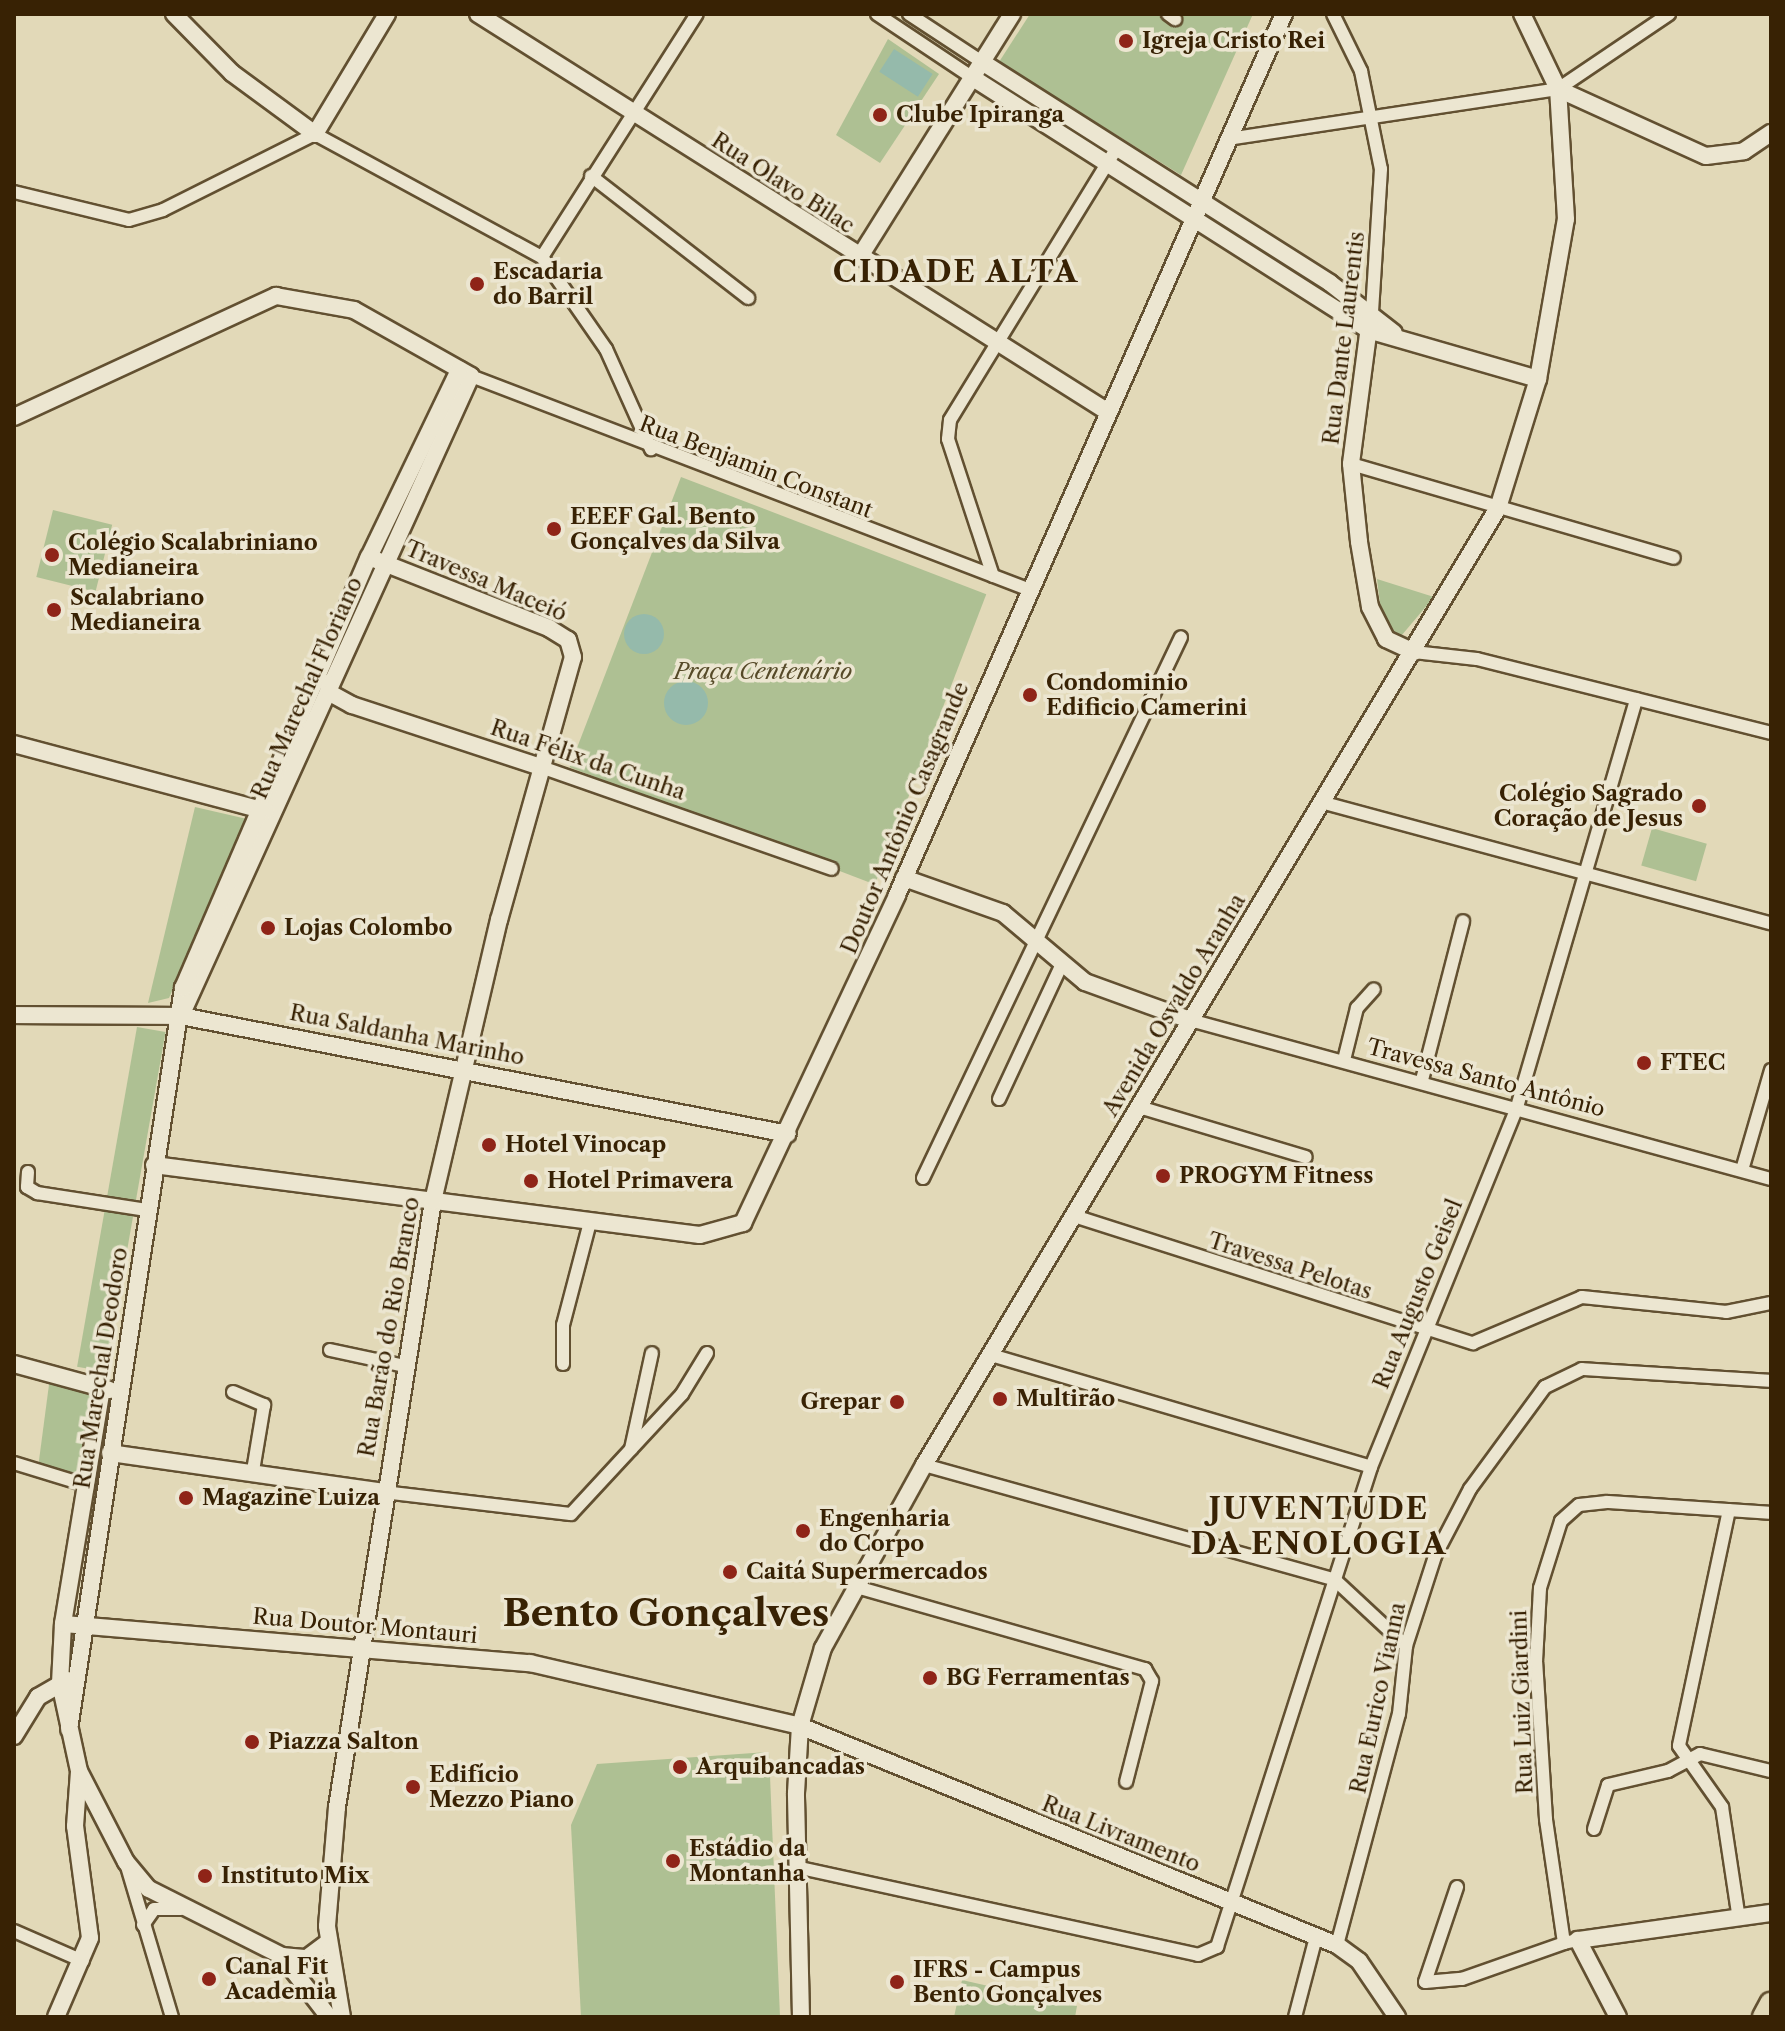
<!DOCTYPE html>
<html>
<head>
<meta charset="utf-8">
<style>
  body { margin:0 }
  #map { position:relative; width:1785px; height:2031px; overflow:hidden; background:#e2d9b8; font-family:"Libre Caslon Text",serif }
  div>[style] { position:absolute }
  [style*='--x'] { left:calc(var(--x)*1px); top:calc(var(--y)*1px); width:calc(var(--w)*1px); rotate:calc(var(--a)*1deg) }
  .green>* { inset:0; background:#aec093; transform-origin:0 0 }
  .water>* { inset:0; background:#95baab; transform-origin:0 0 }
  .round { border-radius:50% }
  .roads { filter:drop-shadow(2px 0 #625031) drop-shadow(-2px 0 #625031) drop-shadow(0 2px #625031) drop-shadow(0 -2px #625031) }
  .street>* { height:12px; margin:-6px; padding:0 6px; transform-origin:6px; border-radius:6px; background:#ece6d1 }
  .secondary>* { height:16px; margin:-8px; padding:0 8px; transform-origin:8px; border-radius:8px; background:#ece6d1 }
  .highway>* { height:22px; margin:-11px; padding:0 11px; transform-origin:11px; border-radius:11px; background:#e2d9b8 }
  .dots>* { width:22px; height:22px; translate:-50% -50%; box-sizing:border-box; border:4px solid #ece6d1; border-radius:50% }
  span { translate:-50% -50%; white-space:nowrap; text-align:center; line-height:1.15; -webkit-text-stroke:7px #ece6d1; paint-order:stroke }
  .poi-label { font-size:22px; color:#382204; font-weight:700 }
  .left { translate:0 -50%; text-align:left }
  .right { translate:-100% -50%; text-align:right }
  .street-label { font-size:22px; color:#382204 }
  .park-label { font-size:22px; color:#564a28; font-style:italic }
  .district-label { font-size:30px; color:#382204; font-weight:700; letter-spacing:2px }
  .town-label { font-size:38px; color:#382204; font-weight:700 }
  .frame { position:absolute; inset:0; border:16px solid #382204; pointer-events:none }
</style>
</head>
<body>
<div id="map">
  <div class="green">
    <div style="clip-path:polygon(1030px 14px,1253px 14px,1181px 175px,999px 62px)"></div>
    <div style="clip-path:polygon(888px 39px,939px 74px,880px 163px,836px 135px)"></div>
    <div style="left:681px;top:477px;width:327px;height:311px;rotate:21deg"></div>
    <div style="left:53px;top:510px;width:61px;height:69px;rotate:14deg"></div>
    <div style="clip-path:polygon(1377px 579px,1434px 597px,1396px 642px,1381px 612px)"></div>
    <div style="clip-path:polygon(195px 807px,247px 819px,169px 998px,148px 1003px)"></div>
    <div style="left:1652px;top:828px;width:57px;height:39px;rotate:16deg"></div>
    <div style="left:137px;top:1027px;width:29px;height:345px;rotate:10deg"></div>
    <div style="clip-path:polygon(50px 1377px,97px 1390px,80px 1479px,38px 1468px)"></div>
    <div style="clip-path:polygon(769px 1752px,780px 2017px,581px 2017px,571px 1825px,597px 1764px)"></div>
    <div style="clip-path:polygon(962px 1980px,1077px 2006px,1075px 2017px,954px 2017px)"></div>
  </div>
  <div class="water">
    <div style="left:894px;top:49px;width:46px;height:27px;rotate:33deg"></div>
    <div class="round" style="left:624px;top:614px;width:40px;height:40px"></div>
    <div class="round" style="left:664px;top:681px;width:44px;height:44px"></div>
  </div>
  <div class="roads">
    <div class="street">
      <div style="--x:877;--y:14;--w:115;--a:33.7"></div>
      <div style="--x:909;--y:14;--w:87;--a:33.3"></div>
      <div style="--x:1168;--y:14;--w:9;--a:36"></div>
      <div style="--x:1333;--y:14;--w:64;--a:63.8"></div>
      <div style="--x:1361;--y:71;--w:100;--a:78.5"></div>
      <div style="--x:1381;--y:169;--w:142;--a:93.6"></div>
      <div style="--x:1228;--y:139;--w:334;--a:-8.6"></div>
      <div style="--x:1558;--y:89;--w:134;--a:-34"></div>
      <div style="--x:591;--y:176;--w:199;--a:37.8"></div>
      <div style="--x:14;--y:192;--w:118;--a:13.7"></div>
      <div style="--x:129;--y:220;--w:35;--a:-16"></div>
      <div style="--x:163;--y:210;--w:170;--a:-26.6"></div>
      <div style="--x:315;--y:134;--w:258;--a:28.5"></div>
      <div style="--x:542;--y:257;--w:112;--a:55.2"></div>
      <div style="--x:606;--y:349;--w:110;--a:65.8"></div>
      <div style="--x:542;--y:257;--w:288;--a:-57.5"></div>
      <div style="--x:471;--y:376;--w:599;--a:20.95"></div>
      <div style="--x:1351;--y:464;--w:336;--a:16.2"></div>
      <div style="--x:993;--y:576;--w:144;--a:-108.2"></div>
      <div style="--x:948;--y:439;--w:19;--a:-84"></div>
      <div style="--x:950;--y:420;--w:319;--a:-58.5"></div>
      <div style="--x:1414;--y:652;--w:63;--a:6.3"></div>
      <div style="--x:1477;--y:659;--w:303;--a:14.1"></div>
      <div style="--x:541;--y:767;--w:308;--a:19.3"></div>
      <div style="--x:1321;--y:802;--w:466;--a:15.1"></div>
      <div style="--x:1190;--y:1020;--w:602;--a:15.31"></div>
      <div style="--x:1344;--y:1060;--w:54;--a:-76"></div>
      <div style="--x:1357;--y:1008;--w:25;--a:-48"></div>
      <div style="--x:1422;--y:1080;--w:164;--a:-75.5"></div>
      <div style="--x:999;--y:1099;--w:147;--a:-65"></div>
      <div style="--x:1139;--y:1107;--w:174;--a:16.7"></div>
      <div style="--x:1742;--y:1170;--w:104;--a:-73.8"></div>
      <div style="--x:28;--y:1172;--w:15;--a:94"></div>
      <div style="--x:27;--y:1187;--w:12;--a:31"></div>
      <div style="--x:37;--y:1193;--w:111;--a:8.8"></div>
      <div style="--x:923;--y:1178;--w:599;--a:-64.5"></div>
      <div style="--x:1074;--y:1216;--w:419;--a:17.7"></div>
      <div style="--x:1473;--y:1343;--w:118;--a:-22.9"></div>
      <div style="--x:1582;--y:1297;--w:145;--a:5.9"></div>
      <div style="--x:1726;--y:1312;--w:46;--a:-11.3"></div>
      <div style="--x:330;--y:1350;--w:77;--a:12"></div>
      <div style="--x:991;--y:1355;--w:396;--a:16.4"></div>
      <div style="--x:563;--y:1364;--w:39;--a:-90"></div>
      <div style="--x:563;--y:1325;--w:106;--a:-75.3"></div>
      <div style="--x:233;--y:1392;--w:34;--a:23"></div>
      <div style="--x:264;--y:1405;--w:67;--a:99.5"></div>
      <div style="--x:631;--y:1449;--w:98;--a:-77.7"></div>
      <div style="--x:14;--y:1463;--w:75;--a:17"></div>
      <div style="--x:924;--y:1465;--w:427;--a:15.6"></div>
      <div style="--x:1335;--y:1580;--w:97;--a:42.9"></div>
      <div style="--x:383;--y:1492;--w:189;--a:6.7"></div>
      <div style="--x:571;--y:1514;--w:163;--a:-47.2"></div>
      <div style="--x:682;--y:1394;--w:48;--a:-58.6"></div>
      <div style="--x:1729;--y:1510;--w:241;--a:102"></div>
      <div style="--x:1679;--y:1746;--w:75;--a:54.8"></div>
      <div style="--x:1722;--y:1807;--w:113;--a:81.4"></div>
      <div style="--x:853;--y:1586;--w:304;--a:15.9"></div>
      <div style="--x:1145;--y:1669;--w:14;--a:60"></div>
      <div style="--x:1152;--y:1681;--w:104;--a:104.4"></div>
      <div style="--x:1594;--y:1829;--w:46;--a:-72.3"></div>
      <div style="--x:1608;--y:1785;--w:62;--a:-13.1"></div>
      <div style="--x:1668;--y:1771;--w:36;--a:-28"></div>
      <div style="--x:1700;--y:1754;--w:73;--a:13.5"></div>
      <div style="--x:126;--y:1863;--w:161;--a:73.4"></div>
      <div style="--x:796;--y:1867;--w:412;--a:12.3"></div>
      <div style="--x:1198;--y:1955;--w:21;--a:-23"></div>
      <div style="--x:1217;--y:1947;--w:504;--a:-72.21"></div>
      <div style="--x:1371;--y:1467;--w:388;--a:-67.9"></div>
      <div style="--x:1517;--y:1107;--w:425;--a:-73.7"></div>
      <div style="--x:1457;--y:1887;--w:100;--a:108.6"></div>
      <div style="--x:1425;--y:1982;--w:37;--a:-5"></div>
      <div style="--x:1462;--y:1979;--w:108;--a:-19.4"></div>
      <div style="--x:143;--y:1925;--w:19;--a:-55"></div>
      <div style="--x:154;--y:1909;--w:27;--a:0"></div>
      <div style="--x:14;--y:1931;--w:75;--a:23.5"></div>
      <div style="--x:1578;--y:1940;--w:14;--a:168"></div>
      <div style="--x:1564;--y:1943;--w:125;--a:-98.3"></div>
      <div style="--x:1546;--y:1819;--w:157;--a:-93.6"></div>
      <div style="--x:1536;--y:1662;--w:74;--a:-86.9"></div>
      <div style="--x:1540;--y:1588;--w:70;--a:-72.6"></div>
      <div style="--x:1561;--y:1521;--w:24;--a:-42"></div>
      <div style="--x:1579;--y:1505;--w:28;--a:-6"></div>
      <div style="--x:1607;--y:1502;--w:164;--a:3.8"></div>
      <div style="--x:1337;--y:1945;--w:239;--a:-75"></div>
      <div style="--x:1399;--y:1714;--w:68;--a:-84.1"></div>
      <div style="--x:1406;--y:1646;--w:95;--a:-72.1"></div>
      <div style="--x:1435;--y:1556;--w:76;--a:-62.4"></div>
      <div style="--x:1470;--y:1489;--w:127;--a:-53.7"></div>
      <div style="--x:1545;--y:1387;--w:41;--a:-25.9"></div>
      <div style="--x:1582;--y:1369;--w:189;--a:3.6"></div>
      <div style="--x:1295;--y:2017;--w:83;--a:-75.3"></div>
    </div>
    <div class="secondary">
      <div style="--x:174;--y:14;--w:83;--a:45.5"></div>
      <div style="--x:232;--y:73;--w:103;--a:36.3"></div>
      <div style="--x:315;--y:134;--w:140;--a:-59"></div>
      <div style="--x:478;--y:14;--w:745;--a:32.28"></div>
      <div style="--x:982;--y:62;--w:412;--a:32.4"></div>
      <div style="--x:1330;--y:283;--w:81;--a:38"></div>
      <div style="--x:973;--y:78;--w:469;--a:32.5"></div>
      <div style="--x:1368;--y:330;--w:177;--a:16.1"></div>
      <div style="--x:1558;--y:89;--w:162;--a:24.4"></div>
      <div style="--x:1706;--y:156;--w:38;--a:-7"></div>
      <div style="--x:1744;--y:151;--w:32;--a:-34"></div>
      <div style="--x:859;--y:258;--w:288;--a:-57.9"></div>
      <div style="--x:1370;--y:319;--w:146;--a:97.5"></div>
      <div style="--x:1351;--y:464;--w:78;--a:84.1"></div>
      <div style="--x:1359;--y:542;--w:66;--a:80.4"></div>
      <div style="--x:1370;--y:607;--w:36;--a:63"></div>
      <div style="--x:1386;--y:639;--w:31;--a:25"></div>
      <div style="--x:14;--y:417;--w:289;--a:-24.8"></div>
      <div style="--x:276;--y:296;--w:79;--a:10.2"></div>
      <div style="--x:354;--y:310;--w:134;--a:29.4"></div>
      <div style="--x:471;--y:376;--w:703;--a:114.38"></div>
      <div style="--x:327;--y:683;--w:10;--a:73"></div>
      <div style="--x:330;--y:693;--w:25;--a:29"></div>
      <div style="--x:352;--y:705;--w:199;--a:18.2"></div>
      <div style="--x:14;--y:744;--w:261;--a:14.9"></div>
      <div style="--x:904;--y:878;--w:105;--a:19.5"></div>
      <div style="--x:1003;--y:913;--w:107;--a:40.1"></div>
      <div style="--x:1085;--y:982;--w:112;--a:19.9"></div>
      <div style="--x:14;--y:1015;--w:167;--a:0.3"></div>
      <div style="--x:181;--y:1016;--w:618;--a:11"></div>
      <div style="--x:154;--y:1165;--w:550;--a:7.31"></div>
      <div style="--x:700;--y:1235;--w:45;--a:-15.6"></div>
      <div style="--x:743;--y:1223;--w:362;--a:-64.8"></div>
      <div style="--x:897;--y:895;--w:962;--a:-66.29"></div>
      <div style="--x:14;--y:1364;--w:99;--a:15.2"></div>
      <div style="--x:102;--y:1388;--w:239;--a:99.4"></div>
      <div style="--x:63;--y:1624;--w:59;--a:92.9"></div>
      <div style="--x:60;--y:1683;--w:90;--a:77.8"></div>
      <div style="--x:79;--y:1771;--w:102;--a:62.7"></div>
      <div style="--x:126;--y:1862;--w:35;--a:50"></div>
      <div style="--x:149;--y:1889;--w:149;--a:26.7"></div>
      <div style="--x:282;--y:1956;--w:77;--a:52.4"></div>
      <div style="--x:110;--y:1453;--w:276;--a:8.1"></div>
      <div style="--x:63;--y:1624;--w:469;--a:4.8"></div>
      <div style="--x:530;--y:1663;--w:277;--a:13.1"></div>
      <div style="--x:800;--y:1726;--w:580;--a:22.19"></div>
      <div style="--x:1337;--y:1945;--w:27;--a:36"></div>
      <div style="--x:1359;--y:1961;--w:68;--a:55.8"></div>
      <div style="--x:69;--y:1729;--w:750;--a:-81.25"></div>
      <div style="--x:183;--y:988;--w:469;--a:-66.7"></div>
      <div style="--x:369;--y:557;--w:208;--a:-64.3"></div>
      <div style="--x:14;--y:1736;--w:46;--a:-58.4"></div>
      <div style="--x:38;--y:1697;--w:34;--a:-30"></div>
      <div style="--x:282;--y:1956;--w:25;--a:5"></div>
      <div style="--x:307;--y:1958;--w:26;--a:-37"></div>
      <div style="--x:56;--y:2017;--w:86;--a:-66.7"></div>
      <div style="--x:90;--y:1938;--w:113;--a:-97.6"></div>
      <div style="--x:75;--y:1826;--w:54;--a:-85.8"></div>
      <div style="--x:342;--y:2017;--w:92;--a:-99.4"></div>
      <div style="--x:327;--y:1926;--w:119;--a:-85.2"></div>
      <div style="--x:337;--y:1807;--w:614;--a:-81"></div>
      <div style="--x:433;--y:1201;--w:289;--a:-76.8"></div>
      <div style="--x:499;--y:920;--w:273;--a:-74.3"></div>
      <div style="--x:573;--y:657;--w:18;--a:-106"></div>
      <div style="--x:568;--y:640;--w:22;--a:-148"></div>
      <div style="--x:549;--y:628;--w:193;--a:-158.5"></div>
      <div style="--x:801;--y:2017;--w:224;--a:-91.3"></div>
      <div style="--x:796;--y:1793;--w:67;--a:-86.6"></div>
      <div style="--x:800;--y:1726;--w:81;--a:-73.6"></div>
      <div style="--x:823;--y:1648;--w:209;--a:-61.1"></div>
      <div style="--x:924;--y:1465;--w:1116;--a:-59.05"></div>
      <div style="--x:1498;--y:508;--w:135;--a:-72.8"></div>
      <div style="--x:1538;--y:379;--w:162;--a:-80.1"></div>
      <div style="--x:1566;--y:219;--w:130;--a:-93.5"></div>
      <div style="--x:1558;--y:89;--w:83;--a:-115.6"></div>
      <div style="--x:1618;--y:2017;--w:87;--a:-117.5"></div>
      <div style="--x:1578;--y:1940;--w:195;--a:-8"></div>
    </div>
    <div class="highway">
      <div style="--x:1764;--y:2017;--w:15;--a:-62"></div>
    </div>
  </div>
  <div class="dots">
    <div style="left:1126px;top:41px;background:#8f2418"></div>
    <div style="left:880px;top:115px;background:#8f2418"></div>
    <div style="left:477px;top:284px;background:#8f2418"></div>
    <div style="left:554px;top:529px;background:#8f2418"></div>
    <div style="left:52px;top:555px;background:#8f2418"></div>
    <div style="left:54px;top:610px;background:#8f2418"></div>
    <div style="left:1030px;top:695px;background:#8f2418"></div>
    <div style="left:1699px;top:806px;background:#8f2418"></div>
    <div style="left:268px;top:928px;background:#8f2418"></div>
    <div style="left:1644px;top:1063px;background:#8f2418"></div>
    <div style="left:489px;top:1145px;background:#8f2418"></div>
    <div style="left:1163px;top:1176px;background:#8f2418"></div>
    <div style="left:531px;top:1181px;background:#8f2418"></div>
    <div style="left:1000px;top:1399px;background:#8f2418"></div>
    <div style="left:897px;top:1402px;background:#8f2418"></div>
    <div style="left:186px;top:1498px;background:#8f2418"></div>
    <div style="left:803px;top:1531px;background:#8f2418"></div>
    <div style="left:730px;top:1572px;background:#8f2418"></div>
    <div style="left:930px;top:1678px;background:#8f2418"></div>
    <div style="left:252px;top:1742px;background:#8f2418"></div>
    <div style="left:680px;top:1767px;background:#8f2418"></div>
    <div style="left:413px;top:1787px;background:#8f2418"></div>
    <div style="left:673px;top:1861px;background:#8f2418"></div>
    <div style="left:205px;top:1876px;background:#8f2418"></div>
    <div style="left:209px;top:1979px;background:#8f2418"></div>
    <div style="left:897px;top:1982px;background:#8f2418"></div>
  </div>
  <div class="poi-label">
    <span class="left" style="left:1142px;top:41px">Igreja Cristo Rei</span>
    <span class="left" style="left:896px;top:115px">Clube Ipiranga</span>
    <span class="left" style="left:493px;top:284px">Escadaria<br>do Barril</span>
    <span class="left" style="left:570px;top:529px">EEEF Gal. Bento<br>Gonçalves da Silva</span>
    <span class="left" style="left:68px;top:555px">Colégio Scalabriniano<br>Medianeira</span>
    <span class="left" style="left:70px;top:610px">Scalabriano<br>Medianeira</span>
    <span class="left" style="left:1046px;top:695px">Condominio<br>Edificio Camerini</span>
    <span class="right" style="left:1683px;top:806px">Colégio Sagrado<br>Coração de Jesus</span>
    <span class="left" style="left:284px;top:928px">Lojas Colombo</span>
    <span class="left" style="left:1660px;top:1063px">FTEC</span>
    <span class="left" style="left:505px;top:1145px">Hotel Vinocap</span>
    <span class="left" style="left:1179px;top:1176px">PROGYM Fitness</span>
    <span class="left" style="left:547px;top:1181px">Hotel Primavera</span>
    <span class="left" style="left:1016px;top:1399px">Multirão</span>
    <span class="right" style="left:881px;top:1402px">Grepar</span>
    <span class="left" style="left:202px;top:1498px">Magazine Luiza</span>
    <span class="left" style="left:819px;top:1531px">Engenharia<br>do Corpo</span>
    <span class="left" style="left:746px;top:1572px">Caitá Supermercados</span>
    <span class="left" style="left:946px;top:1678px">BG Ferramentas</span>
    <span class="left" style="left:268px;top:1742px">Piazza Salton</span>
    <span class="left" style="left:696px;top:1767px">Arquibancadas</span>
    <span class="left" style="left:429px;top:1787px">Edifício<br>Mezzo Piano</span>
    <span class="left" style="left:689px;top:1861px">Estádio da<br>Montanha</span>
    <span class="left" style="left:221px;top:1876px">Instituto Mix</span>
    <span class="left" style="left:225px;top:1979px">Canal Fit<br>Academia</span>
    <span class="left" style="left:913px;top:1982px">IFRS - Campus<br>Bento Gonçalves</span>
  </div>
  <div class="street-label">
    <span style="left:783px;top:183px;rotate:33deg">Rua Olavo Bilac</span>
    <span style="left:1344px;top:338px;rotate:-83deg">Rua Dante Laurentis</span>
    <span style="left:756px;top:467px;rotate:21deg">Rua Benjamin Constant</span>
    <span style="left:486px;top:581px;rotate:23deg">Travessa Maceió</span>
    <span style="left:307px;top:688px;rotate:-66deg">Rua Marechal Floriano</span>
    <span style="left:588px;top:760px;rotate:19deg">Rua Félix da Cunha</span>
    <span style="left:905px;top:818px;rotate:-67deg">Doutor Antônio Casagrande</span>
    <span style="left:1174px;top:1005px;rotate:-59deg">Avenida Osvaldo Aranha</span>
    <span style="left:407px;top:1035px;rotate:11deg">Rua Saldanha Marinho</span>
    <span style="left:1486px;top:1078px;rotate:15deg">Travessa Santo Antônio</span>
    <span style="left:1290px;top:1266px;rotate:18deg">Travessa Pelotas</span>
    <span style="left:1418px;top:1294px;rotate:-68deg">Rua Augusto Geisel</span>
    <span style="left:389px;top:1327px;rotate:-80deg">Rua Barão do Rio Branco</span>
    <span style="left:101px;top:1368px;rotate:-81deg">Rua Marechal Deodoro</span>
    <span style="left:365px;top:1626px;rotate:5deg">Rua Doutor Montauri</span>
    <span style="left:1378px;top:1698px;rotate:-78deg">Rua Eurico Vianna</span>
    <span style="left:1522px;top:1702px;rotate:-92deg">Rua Luiz Giardini</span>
    <span style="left:1121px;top:1834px;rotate:22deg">Rua Livramento</span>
  </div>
  <div class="park-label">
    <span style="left:763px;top:672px">Praça Centenário</span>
  </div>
  <div class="district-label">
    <span style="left:956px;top:272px">CIDADE ALTA</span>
    <span style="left:1319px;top:1526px">JUVENTUDE<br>DA ENOLOGIA</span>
  </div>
  <div class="town-label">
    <span style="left:666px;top:1613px">Bento Gonçalves</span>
  </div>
  <div class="frame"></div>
</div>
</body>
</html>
